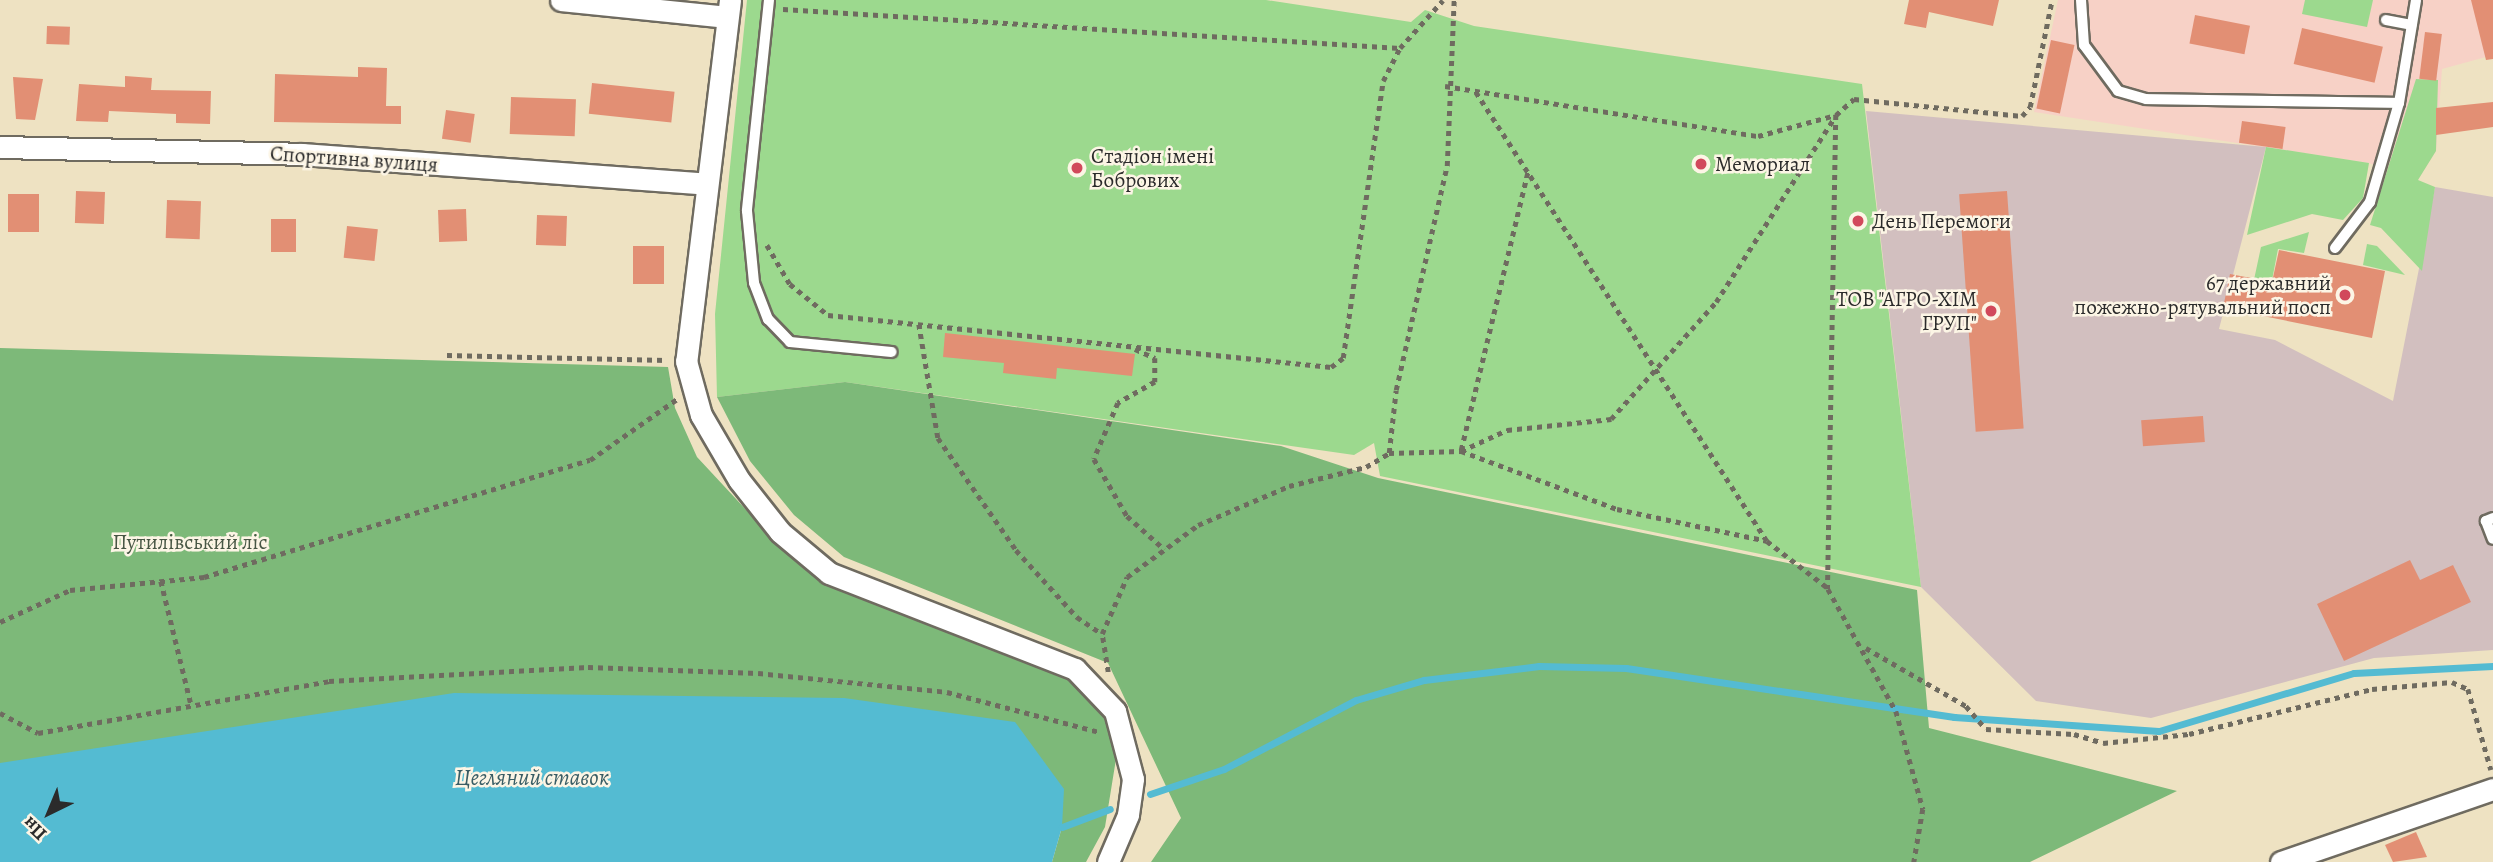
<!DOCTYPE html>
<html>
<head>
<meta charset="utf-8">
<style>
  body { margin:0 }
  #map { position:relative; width:2493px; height:862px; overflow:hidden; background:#eee2c2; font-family:Alegreya,serif }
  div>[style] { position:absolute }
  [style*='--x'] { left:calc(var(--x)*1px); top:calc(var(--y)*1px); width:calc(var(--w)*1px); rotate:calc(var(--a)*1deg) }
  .built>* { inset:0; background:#f7d1c6 }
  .industrial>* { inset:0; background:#d2bfbf }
  .green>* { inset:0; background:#9cd98e }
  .forest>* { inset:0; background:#7db979 }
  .water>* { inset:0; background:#54bbd2 }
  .stream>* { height:7px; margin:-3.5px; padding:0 3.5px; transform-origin:3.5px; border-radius:3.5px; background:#54bbd2 }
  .building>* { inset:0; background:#e28f74; transform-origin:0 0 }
  .path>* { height:4.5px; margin-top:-2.25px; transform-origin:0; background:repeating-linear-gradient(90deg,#6f6b60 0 5px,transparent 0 10px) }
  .roads { filter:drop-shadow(2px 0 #6f6b60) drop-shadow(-2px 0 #6f6b60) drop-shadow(0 2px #6f6b60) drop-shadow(0 -2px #6f6b60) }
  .lane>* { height:10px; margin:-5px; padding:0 5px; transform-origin:5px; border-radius:5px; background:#fff }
  .street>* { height:21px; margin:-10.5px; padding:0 10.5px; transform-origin:10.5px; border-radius:10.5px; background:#fff }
  .dots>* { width:19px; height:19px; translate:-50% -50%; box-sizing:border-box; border:4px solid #fcf5e5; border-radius:50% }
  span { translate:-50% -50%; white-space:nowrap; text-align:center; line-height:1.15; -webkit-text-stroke:5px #fcf5e5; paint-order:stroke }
  .poi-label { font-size:21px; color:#2b2b2b }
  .left { translate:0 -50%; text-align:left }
  .right { translate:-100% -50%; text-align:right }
  .street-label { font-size:21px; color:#2b2b2b }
  .park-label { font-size:21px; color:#475644 }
  .water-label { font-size:23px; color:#395d65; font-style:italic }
  .north { position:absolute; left:14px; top:778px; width:70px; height:70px; -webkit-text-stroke:5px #fcf5e5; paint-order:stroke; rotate:223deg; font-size:19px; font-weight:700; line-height:28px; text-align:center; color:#2b2b2b }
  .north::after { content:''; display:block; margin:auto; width:24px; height:32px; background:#2b2b2b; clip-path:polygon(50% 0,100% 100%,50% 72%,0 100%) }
</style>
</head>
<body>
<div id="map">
  <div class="built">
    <div style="clip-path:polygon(2058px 0,2493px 0,2493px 55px,2442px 69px,2436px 151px,2418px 180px,2369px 163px,2034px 112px)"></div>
  </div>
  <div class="industrial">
    <div style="clip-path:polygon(1866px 111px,2266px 147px,2219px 329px,2275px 340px,2393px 401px,2435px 187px,2493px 197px,2493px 650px,2374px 658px,2151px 718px,2036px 701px,1921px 587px)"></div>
  </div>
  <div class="green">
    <div style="clip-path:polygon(747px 0,1266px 0,1411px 22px,1425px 10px,1474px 26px,1862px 84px,1921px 587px,1380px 476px,1374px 443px,1354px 455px,845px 382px,717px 397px,715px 314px)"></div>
    <div style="clip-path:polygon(2305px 0,2373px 0,2367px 27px,2302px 14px)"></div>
    <div style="clip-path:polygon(2416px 79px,2438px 80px,2436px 151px,2418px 180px,2435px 187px,2422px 271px,2381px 228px,2370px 225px)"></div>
    <div style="clip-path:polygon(2266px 147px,2369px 163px,2363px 198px,2343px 220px,2312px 214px,2247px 235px)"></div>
    <div style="clip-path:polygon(2309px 232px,2304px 253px,2278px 249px,2267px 306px,2249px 303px,2261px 247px)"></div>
    <div style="clip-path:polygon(2367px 244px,2377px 246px,2405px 275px,2363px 265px)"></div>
  </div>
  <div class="forest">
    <div style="clip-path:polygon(0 348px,668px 367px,675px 408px,697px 457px,789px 556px,836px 588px,1070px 669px,1106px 706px,1116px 759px,1105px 827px,1086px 862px,1052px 862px,1062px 827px,0 763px)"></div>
    <div style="clip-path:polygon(845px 382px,1281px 446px,1378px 478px,1917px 590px,1929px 728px,2177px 791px,2030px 862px,1151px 862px,1181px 818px,1108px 663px,844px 557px,794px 515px,750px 461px,717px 397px)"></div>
  </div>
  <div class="water">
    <div style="clip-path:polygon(454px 693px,844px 698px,1015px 722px,1064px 789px,1062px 827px,1052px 862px,0 862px,0 763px)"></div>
  </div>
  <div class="stream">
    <div style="--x:1150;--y:794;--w:78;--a:-18.7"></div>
    <div style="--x:1224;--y:769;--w:149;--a:-27.6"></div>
    <div style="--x:1356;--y:700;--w:71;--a:-16.4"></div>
    <div style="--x:1424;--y:680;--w:116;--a:-6.9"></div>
    <div style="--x:1539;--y:666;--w:87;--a:1.3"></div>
    <div style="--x:1626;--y:668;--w:332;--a:8.5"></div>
    <div style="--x:1954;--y:717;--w:205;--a:3.9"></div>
    <div style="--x:2159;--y:731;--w:203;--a:-16.6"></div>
    <div style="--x:2354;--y:673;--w:139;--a:-2.9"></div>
    <div style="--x:1062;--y:827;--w:51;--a:-20.6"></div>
  </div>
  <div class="building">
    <div style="clip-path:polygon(1909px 0,1999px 0,1993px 26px,1929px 12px,1926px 28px,1904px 24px)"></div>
    <div style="clip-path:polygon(2471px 0,2493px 0,2493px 59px,2486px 60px)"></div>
    <div style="left:2195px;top:15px;width:56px;height:29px;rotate:11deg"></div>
    <div style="left:47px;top:26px;width:23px;height:18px;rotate:2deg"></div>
    <div style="left:2302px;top:28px;width:83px;height:37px;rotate:13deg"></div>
    <div style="left:2425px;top:32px;width:17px;height:47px;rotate:7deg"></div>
    <div style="left:2051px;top:40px;width:24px;height:70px;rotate:12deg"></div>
    <div style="clip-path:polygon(358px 67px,387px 68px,386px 106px,401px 106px,401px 124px,274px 122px,275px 74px,358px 77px)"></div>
    <div style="clip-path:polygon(125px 76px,152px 78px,151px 90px,211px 91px,210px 124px,176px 123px,176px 114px,109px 111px,108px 122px,76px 121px,79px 84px,125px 87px)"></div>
    <div style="clip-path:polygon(13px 77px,43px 79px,35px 120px,16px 119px)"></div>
    <div style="left:592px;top:83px;width:83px;height:31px;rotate:6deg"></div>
    <div style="left:511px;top:97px;width:65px;height:37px;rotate:2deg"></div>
    <div style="clip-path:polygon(2493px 102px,2493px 127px,2436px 135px,2436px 108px)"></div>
    <div style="left:446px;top:110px;width:29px;height:29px;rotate:8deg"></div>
    <div style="left:2242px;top:121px;width:44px;height:22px;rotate:8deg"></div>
    <div style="left:76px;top:191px;width:29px;height:32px;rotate:2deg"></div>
    <div style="left:2007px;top:191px;width:238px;height:48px;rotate:86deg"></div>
    <div style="left:8px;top:194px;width:31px;height:38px"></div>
    <div style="left:167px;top:200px;width:34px;height:38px;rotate:2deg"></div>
    <div style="left:466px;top:209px;width:32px;height:28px;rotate:88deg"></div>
    <div style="left:537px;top:215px;width:30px;height:30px;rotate:2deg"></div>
    <div style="left:271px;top:219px;width:25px;height:33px"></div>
    <div style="left:347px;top:226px;width:31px;height:32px;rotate:6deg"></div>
    <div style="left:664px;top:246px;width:38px;height:31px;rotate:90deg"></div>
    <div style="clip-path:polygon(2279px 250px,2385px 271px,2372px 338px,2223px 308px,2230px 274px,2272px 282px)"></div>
    <div style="clip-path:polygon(945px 333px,1135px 354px,1132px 376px,1057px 368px,1056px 379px,1003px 373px,1004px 363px,943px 357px)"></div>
    <div style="left:2203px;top:416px;width:26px;height:62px;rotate:86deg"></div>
    <div style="clip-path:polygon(2410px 560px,2420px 580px,2453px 565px,2471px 602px,2344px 661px,2317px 604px)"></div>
    <div style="clip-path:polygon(2416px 832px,2427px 857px,2393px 862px,2385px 845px)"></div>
  </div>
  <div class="path">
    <div style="--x:783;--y:9;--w:618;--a:3.62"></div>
    <div style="--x:1400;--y:48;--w:64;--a:-48.1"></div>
    <div style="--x:1445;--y:86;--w:317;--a:9.1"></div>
    <div style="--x:1758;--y:136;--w:81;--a:-15.1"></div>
    <div style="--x:1836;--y:115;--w:24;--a:-42"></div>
    <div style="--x:1854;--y:99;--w:169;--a:5.8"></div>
    <div style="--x:2022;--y:116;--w:12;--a:-48"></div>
    <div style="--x:2030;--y:107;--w:109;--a:-78.4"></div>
    <div style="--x:1476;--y:92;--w:535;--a:57.05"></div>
    <div style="--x:1836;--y:115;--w:474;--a:91"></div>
    <div style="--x:1828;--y:589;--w:140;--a:60.9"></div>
    <div style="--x:1896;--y:711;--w:102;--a:74.6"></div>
    <div style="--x:1923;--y:809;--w:54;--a:99.6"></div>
    <div style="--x:767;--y:245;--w:45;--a:59.5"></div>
    <div style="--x:790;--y:284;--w:49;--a:39.2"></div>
    <div style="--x:828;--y:315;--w:506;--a:5.9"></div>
    <div style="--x:1331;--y:367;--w:15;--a:-37"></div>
    <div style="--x:1343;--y:358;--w:280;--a:-81.8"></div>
    <div style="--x:1383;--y:81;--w:37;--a:-63"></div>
    <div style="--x:919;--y:324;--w:116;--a:80.5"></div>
    <div style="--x:938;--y:438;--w:136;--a:55.1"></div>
    <div style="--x:1016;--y:550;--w:91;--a:47.7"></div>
    <div style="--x:1077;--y:617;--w:30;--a:34"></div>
    <div style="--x:1135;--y:349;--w:22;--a:24"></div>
    <div style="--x:1155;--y:358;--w:24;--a:90"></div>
    <div style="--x:1155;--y:382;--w:43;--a:150.4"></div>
    <div style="--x:1118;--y:403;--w:61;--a:113.2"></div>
    <div style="--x:1094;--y:459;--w:66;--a:59.9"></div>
    <div style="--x:1127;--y:516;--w:50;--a:41.7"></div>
    <div style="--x:447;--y:355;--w:220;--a:1.3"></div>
    <div style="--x:1461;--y:450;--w:288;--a:-76.5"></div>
    <div style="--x:1461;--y:451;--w:51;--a:-24.5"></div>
    <div style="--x:1507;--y:430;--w:105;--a:-6"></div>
    <div style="--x:1611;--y:419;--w:157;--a:-48.1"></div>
    <div style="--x:1716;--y:302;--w:222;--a:-57.3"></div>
    <div style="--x:1389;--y:453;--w:72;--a:-1.6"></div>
    <div style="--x:1461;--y:451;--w:166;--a:20.4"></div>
    <div style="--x:1617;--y:509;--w:153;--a:12"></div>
    <div style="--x:1767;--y:541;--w:77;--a:37.6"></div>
    <div style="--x:161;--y:581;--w:127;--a:76.3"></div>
    <div style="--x:0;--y:622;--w:77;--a:-24.6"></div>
    <div style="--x:70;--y:590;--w:135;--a:-5.5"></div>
    <div style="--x:204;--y:577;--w:403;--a:-16.9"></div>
    <div style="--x:590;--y:460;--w:106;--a:-35"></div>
    <div style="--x:1866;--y:648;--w:116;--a:30.1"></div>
    <div style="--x:1966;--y:706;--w:30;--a:49"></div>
    <div style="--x:1986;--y:729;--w:88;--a:3.3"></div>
    <div style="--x:2074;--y:734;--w:30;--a:17"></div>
    <div style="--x:2103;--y:743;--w:86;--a:-6"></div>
    <div style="--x:2189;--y:734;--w:188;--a:-13.8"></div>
    <div style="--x:2372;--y:689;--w:80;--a:-5"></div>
    <div style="--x:2452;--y:682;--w:17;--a:24"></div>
    <div style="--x:2468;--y:689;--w:84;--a:74.1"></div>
    <div style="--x:1108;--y:672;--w:38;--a:-99"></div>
    <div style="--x:1102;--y:634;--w:62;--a:-66.3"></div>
    <div style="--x:1127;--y:577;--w:88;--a:-36.2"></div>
    <div style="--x:1198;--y:525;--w:99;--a:-23.2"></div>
    <div style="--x:1289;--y:486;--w:79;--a:-13.9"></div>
    <div style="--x:1366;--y:467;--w:27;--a:-31"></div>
    <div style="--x:1389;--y:453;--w:63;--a:-83.7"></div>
    <div style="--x:1396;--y:390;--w:230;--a:-77.2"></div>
    <div style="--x:1447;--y:166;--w:166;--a:-87.6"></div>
    <div style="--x:0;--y:713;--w:43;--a:27.8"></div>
    <div style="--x:38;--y:733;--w:296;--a:-10.1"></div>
    <div style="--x:329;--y:681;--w:259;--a:-3.1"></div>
    <div style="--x:588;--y:667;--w:170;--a:2"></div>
    <div style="--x:758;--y:673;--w:190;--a:5.7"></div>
    <div style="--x:947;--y:692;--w:157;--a:14.7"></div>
  </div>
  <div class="roads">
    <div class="lane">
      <div style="--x:769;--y:0;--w:212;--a:96"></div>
      <div style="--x:747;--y:211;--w:72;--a:84.4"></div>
      <div style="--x:754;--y:283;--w:39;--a:69"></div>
      <div style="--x:768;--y:319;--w:32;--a:46"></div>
      <div style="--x:790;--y:342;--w:102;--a:5.6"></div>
      <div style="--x:2081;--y:0;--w:45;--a:86.2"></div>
      <div style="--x:2084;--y:45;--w:57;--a:53.5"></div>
      <div style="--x:2118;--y:91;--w:29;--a:16"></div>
      <div style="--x:2146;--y:99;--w:253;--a:0.9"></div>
      <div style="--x:2386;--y:20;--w:26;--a:11"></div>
      <div style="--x:2335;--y:248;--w:58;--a:-52.7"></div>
      <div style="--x:2370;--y:202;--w:103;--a:-73.7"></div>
      <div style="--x:2399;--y:103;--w:104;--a:-80.6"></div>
      <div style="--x:2493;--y:518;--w:8;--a:157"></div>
      <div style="--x:2486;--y:521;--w:19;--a:69"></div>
    </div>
    <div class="street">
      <div style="--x:561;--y:0;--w:167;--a:5.8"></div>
      <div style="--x:730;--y:0;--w:364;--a:96.9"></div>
      <div style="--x:686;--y:361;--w:56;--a:74.5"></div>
      <div style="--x:701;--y:415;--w:75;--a:59.7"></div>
      <div style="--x:739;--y:480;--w:66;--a:51.7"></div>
      <div style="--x:780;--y:532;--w:64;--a:39.9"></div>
      <div style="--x:829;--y:573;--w:264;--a:21.3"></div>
      <div style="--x:1075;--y:669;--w:58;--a:46.4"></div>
      <div style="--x:1115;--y:711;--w:70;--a:75.2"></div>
      <div style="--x:1133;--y:779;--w:36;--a:98"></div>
      <div style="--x:1128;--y:815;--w:51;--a:113.1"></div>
      <div style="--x:0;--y:147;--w:302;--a:1.3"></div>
      <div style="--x:302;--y:154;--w:406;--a:4.2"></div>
      <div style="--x:2281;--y:862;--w:224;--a:-19"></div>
    </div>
  </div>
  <div class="dots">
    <div style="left:1701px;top:164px;background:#d1495b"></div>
    <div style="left:1077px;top:168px;background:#d1495b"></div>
    <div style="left:1858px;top:221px;background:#d1495b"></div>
    <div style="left:2345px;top:295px;background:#d1495b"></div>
    <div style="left:1991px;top:311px;background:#d1495b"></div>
  </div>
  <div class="poi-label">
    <span class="left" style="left:1091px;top:168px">Стадіон імені<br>Бобрових</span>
    <span class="left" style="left:1715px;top:164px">Мемориал</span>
    <span class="left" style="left:1872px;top:221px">День Перемоги</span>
    <span class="right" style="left:2331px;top:295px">67 державний<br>пожежно-рятувальний посп</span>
    <span class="right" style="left:1977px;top:311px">ТОВ "АГРО-ХІМ<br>ГРУП"</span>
  </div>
  <div class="street-label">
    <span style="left:354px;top:159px;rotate:4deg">Спортивна вулиця</span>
  </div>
  <div class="park-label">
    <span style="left:190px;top:542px">Путилівський ліс</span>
  </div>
  <div class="water-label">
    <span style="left:532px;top:778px">Цегляний ставок</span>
  </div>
  <div class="north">Пн</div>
</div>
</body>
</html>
